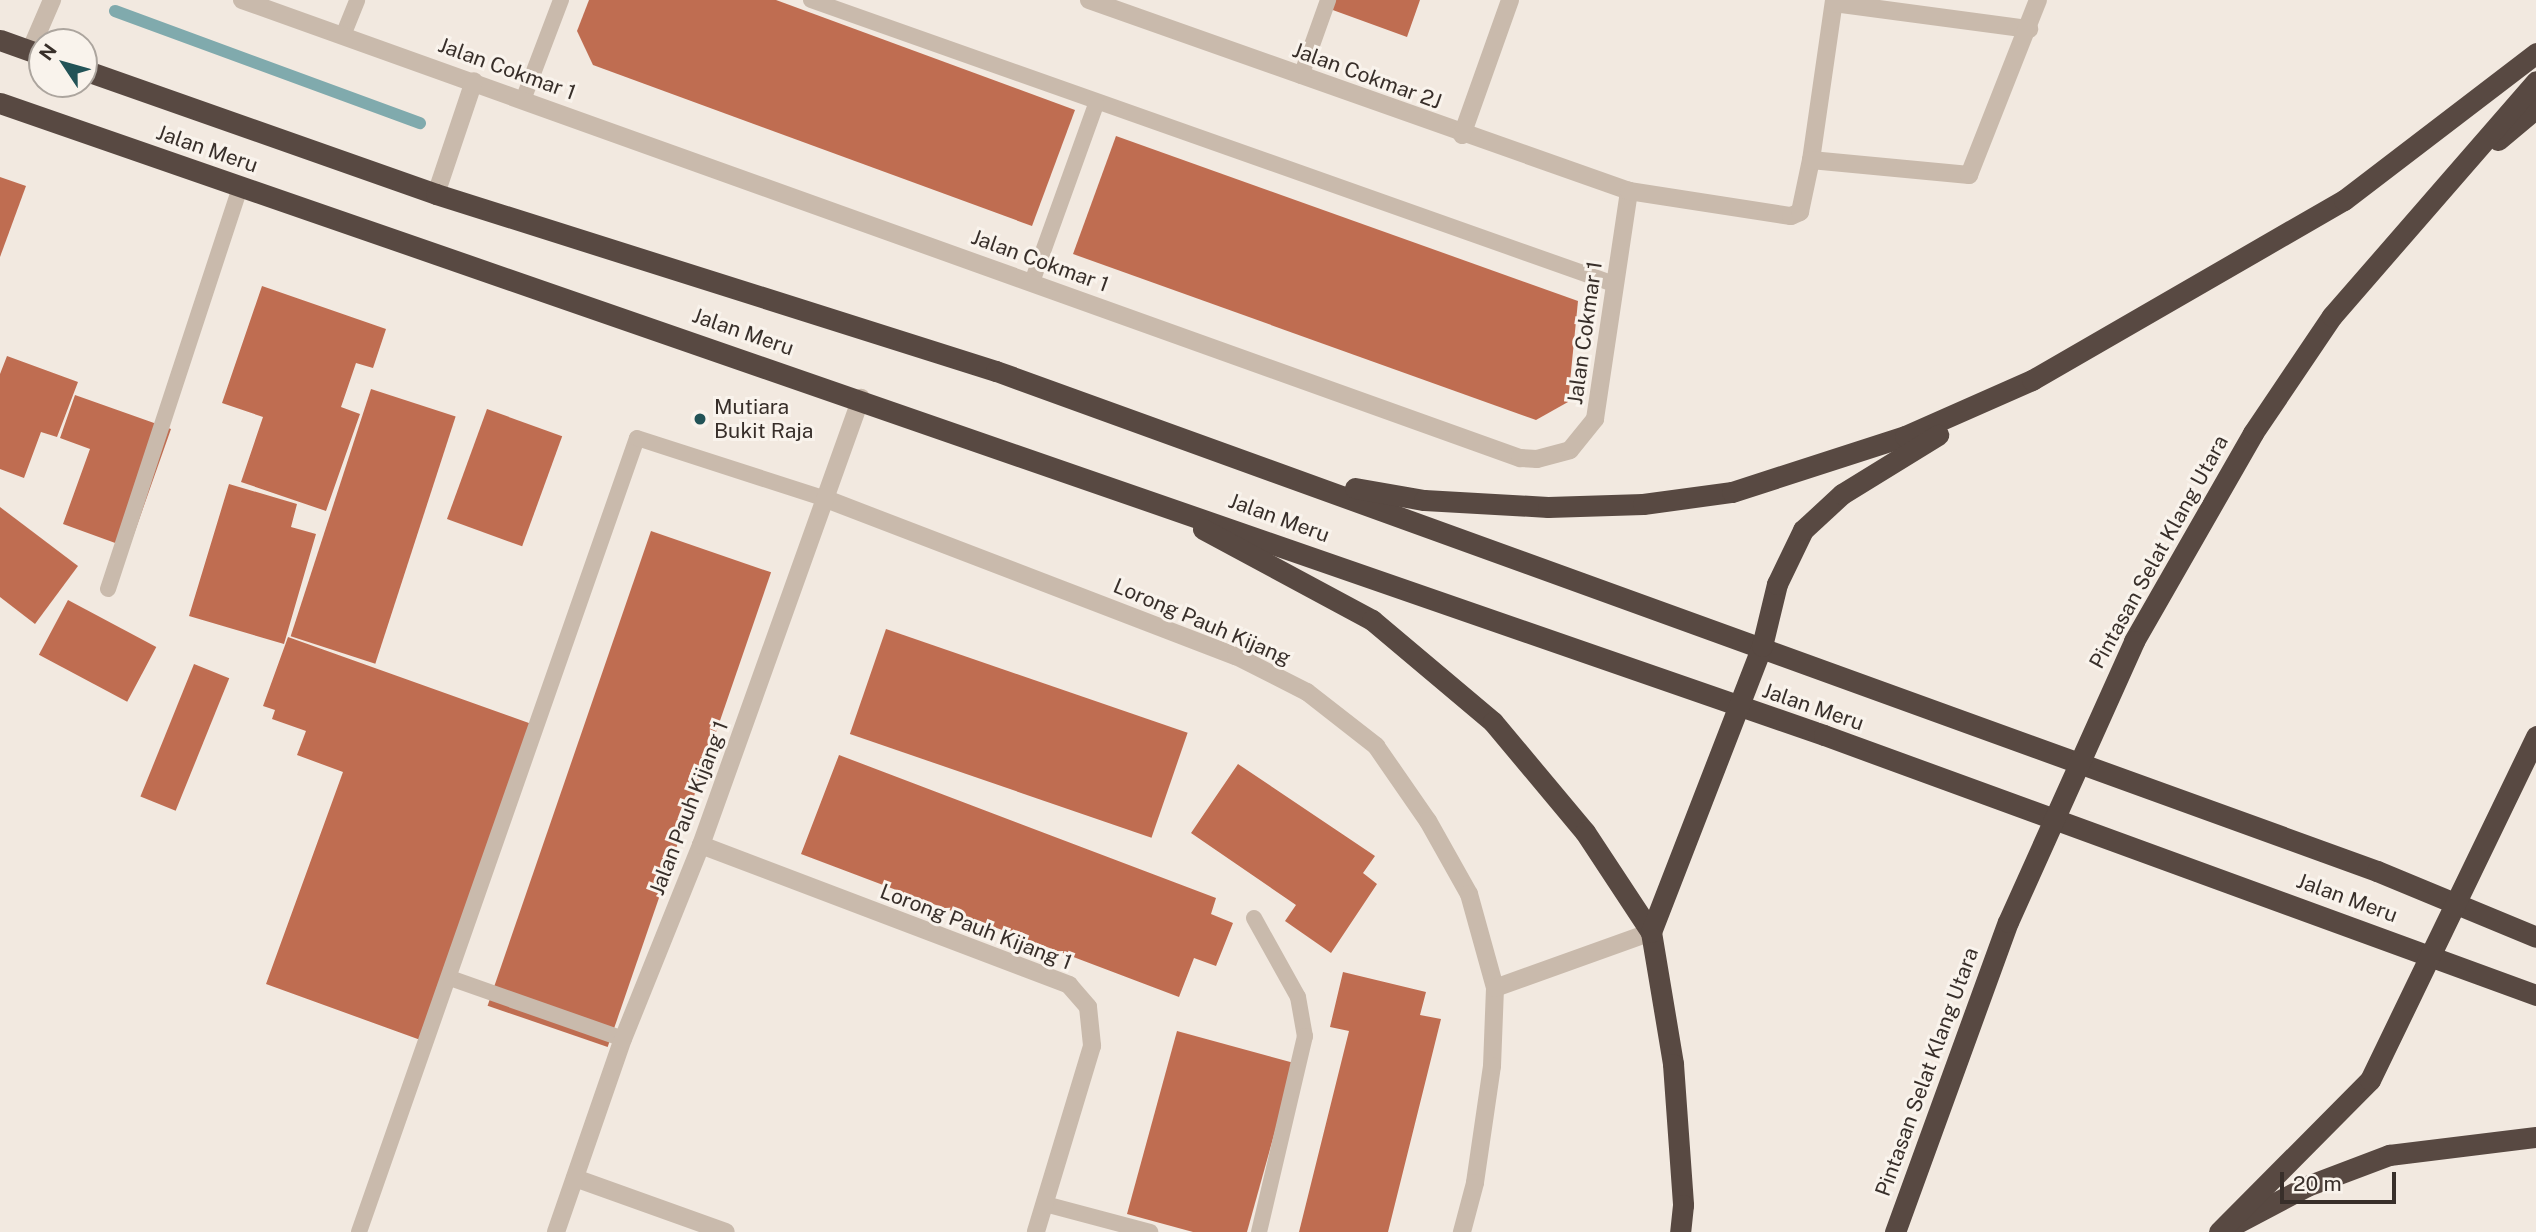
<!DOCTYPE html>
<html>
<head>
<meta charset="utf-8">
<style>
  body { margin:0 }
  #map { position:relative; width:2536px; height:1232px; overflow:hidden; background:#f2e9e0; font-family:"Public Sans",sans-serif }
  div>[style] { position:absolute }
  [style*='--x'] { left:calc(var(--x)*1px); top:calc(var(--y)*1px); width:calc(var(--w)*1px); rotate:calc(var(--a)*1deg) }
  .stream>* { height:12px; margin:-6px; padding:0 6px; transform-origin:6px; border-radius:6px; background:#80aaad }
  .building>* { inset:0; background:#bf6d51; transform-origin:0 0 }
  .lane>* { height:16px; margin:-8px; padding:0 8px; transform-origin:8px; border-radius:8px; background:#c9baac }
  .street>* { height:18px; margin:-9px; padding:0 9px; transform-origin:9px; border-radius:9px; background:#c9baac }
  .highway>* { height:21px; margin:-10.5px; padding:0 10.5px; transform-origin:10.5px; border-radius:10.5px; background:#584942 }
  .highway-bridge>* { height:21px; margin:-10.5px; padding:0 10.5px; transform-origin:10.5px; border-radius:10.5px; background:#584942 }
  .dots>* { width:19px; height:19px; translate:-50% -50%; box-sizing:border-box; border:4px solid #f9f3ec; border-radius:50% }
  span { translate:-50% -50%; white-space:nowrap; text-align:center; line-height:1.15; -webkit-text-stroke:6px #f9f3ec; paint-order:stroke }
  .street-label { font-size:21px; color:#382f2a }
  .poi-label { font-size:21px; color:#382f2a }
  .left { translate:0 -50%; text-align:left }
  .north { position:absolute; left:28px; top:28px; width:70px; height:70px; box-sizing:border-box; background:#f9f3ec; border:2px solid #aca59e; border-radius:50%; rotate:306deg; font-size:19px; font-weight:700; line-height:28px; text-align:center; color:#382f2a }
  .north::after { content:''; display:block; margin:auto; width:24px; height:32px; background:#225357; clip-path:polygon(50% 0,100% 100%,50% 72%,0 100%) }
  .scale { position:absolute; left:2280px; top:1172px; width:116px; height:32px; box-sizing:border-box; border:4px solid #382f2a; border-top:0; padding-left:9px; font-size:21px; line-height:24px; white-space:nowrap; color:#382f2a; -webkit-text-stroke:5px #f9f3ec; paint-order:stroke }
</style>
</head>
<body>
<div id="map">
  <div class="stream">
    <div style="--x:115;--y:11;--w:325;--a:20.2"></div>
  </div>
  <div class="building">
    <div style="clip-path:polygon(589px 0,776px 0,1075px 110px,1032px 226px,593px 65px,577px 31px)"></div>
    <div style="clip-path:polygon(1333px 0,1420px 0,1407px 37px,1330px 9px)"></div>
    <div style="clip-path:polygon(1116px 136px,1578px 301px,1568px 402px,1536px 420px,1073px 254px)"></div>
    <div style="clip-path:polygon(0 177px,26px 186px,0 257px)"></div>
    <div style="clip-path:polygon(262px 286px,386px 329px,373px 368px,356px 363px,341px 407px,360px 414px,326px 511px,241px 482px,263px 417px,222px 403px)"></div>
    <div style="clip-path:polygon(7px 356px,78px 382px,57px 437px,41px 432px,24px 478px,0 469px,0 374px)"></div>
    <div style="left:371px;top:389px;width:89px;height:260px;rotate:18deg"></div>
    <div style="clip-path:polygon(75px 395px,171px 429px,129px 548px,63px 524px,90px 449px,60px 438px)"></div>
    <div style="left:487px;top:409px;width:80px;height:117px;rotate:20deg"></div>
    <div style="clip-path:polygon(229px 484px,297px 504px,291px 527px,316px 534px,284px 644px,189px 616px)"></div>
    <div style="clip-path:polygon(0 507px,78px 566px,35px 624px,0 597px)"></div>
    <div style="left:651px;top:531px;width:127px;height:502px;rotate:19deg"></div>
    <div style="left:68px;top:600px;width:100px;height:62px;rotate:28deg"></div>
    <div style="left:886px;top:629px;width:319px;height:111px;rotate:19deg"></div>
    <div style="clip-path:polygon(288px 637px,540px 727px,426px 1042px,266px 984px,343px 772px,297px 755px,306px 731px,272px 719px,275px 710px,263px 706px)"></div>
    <div style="left:194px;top:664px;width:38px;height:143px;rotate:22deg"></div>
    <div style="clip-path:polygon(839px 755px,1216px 898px,1211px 914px,1233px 923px,1216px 966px,1194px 958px,1179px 997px,801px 854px)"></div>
    <div style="clip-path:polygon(1238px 764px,1375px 856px,1363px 873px,1377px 884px,1331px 953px,1285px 921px,1296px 905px,1191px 833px)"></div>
    <div style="clip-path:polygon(1343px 972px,1426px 992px,1420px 1015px,1441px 1019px,1388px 1232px,1299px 1232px,1349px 1031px,1330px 1027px)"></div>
    <div style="clip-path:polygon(1177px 1031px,1294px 1063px,1247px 1232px,1193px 1232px,1127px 1214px)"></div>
  </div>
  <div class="lane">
    <div style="--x:811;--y:0;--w:852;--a:19.48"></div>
    <div style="--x:344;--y:33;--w:35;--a:-68"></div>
    <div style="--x:1301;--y:76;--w:81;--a:-70.4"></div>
    <div style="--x:523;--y:100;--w:107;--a:-69.2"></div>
    <div style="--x:1032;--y:282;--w:189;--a:-70.2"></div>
    <div style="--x:108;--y:589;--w:423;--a:-71.8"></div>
    <div style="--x:1254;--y:918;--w:90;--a:60.9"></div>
    <div style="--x:1298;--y:997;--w:40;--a:80"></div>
    <div style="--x:1305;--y:1036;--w:201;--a:103.2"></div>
    <div style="--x:450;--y:978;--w:183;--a:19.4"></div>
    <div style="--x:1045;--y:1204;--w:109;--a:14.9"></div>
    <div style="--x:359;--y:1232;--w:841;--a:-70.7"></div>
    <div style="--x:637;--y:438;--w:199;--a:17.9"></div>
  </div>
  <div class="street">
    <div style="--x:242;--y:0;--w:1358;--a:19.72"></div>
    <div style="--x:1520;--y:458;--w:17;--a:3"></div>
    <div style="--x:1537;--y:459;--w:34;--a:-15"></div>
    <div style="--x:1570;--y:450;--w:40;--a:-51"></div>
    <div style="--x:1595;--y:419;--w:231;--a:-81.5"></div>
    <div style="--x:1089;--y:0;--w:573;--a:19.48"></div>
    <div style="--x:1629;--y:191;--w:164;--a:8.8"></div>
    <div style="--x:1791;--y:216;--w:10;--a:-24"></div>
    <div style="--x:1800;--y:212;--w:53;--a:-78.1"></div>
    <div style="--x:1811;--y:160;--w:162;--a:-81.8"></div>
    <div style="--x:1834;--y:3;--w:197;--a:7.6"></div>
    <div style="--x:30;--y:51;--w:56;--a:-66.7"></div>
    <div style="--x:1462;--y:135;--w:143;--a:-70.4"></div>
    <div style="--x:1811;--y:160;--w:159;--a:5.4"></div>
    <div style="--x:1969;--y:175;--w:188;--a:-68.5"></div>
    <div style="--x:436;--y:194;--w:119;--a:-71.4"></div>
    <div style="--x:826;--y:499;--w:439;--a:21"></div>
    <div style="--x:1236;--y:656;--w:80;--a:26.9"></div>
    <div style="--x:1307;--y:692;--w:88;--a:38"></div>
    <div style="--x:1376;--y:746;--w:91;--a:55.3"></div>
    <div style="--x:1428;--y:821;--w:84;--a:60.7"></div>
    <div style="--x:1469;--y:894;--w:98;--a:74.5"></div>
    <div style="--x:1495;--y:988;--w:78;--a:92.2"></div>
    <div style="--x:1492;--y:1066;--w:118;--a:98.3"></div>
    <div style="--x:1475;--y:1183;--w:51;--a:104.9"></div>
    <div style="--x:701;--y:845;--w:394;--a:20.8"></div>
    <div style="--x:1069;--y:985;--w:29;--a:49"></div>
    <div style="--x:1088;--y:1007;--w:39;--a:84"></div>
    <div style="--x:1092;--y:1046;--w:194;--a:106.8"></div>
    <div style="--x:1495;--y:988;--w:166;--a:-19.7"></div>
    <div style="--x:575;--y:1178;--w:160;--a:19.7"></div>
    <div style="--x:556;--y:1232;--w:204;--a:-70.9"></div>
    <div style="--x:623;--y:1039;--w:209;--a:-68.1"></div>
    <div style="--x:701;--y:845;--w:475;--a:-70.3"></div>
  </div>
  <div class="highway">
    <div style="--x:0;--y:40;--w:45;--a:19.7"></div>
    <div style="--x:84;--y:70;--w:373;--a:19.4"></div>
    <div style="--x:436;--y:194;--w:587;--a:17.54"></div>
    <div style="--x:996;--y:371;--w:1469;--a:19.9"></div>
    <div style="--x:2377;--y:871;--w:172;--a:22.5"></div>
    <div style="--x:0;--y:103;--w:1930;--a:19.11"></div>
    <div style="--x:1824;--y:735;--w:758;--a:20.06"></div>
    <div style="--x:2498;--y:140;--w:50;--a:-40.1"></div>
    <div style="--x:1355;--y:488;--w:70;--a:9.9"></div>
    <div style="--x:1424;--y:500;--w:124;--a:3.2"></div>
    <div style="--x:1548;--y:507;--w:95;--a:-1.8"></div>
    <div style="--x:1643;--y:504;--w:90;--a:-7.7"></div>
    <div style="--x:1732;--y:492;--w:182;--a:-17.9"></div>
    <div style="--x:1905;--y:436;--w:139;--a:-23.8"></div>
    <div style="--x:2032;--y:380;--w:360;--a:-30"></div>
    <div style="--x:2344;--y:200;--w:242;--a:-37.4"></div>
    <div style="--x:1203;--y:529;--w:192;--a:28.3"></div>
    <div style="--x:1372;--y:620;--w:158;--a:40.1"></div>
    <div style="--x:1493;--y:722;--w:143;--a:50.1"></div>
    <div style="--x:1585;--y:832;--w:120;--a:56.6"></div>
    <div style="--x:1651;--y:932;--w:134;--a:80.5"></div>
    <div style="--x:1673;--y:1064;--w:141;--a:85.9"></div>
    <div style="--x:1683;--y:1205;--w:27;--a:96"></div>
    <div style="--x:2134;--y:641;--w:240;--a:-60.2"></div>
    <div style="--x:2253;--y:433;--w:141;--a:-56"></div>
    <div style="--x:2332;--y:316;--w:311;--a:-49"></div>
    <div style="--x:1651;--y:932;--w:307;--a:-68.8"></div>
    <div style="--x:1762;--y:646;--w:64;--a:-76.4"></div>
    <div style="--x:1777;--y:584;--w:60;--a:-64.3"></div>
    <div style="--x:1803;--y:530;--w:53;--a:-42.7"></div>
    <div style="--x:1842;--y:494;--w:113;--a:-31.6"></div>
    <div style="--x:2239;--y:1222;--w:77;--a:-27.9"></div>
    <div style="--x:2307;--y:1186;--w:88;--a:-20.7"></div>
    <div style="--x:2389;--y:1155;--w:148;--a:-7"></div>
    <div style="--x:1895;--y:1232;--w:330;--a:-70"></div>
    <div style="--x:2219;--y:1232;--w:214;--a:-45.2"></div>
    <div style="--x:2370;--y:1080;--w:382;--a:-64.2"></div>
  </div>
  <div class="highway-bridge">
    <div style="--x:2008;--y:922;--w:308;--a:-65.8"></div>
  </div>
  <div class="dots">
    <div style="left:700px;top:419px;background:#225357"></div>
  </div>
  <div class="street-label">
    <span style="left:507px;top:69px;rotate:20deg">Jalan Cokmar 1</span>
    <span style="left:1367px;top:76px;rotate:20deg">Jalan Cokmar 2J</span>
    <span style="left:207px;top:149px;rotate:19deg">Jalan Meru</span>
    <span style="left:1040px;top:261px;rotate:20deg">Jalan Cokmar 1</span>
    <span style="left:743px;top:332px;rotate:19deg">Jalan Meru</span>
    <span style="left:1585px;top:333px;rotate:-82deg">Jalan Cokmar 1</span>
    <span style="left:1279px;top:518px;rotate:20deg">Jalan Meru</span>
    <span style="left:2159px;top:552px;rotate:-61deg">Pintasan Selat Klang Utara</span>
    <span style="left:1202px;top:622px;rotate:23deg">Lorong Pauh Kijang</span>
    <span style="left:1813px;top:707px;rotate:19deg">Jalan Meru</span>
    <span style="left:689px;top:808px;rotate:-69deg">Jalan Pauh Kijang 1</span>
    <span style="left:2347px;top:898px;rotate:20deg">Jalan Meru</span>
    <span style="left:976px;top:927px;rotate:21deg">Lorong Pauh Kijang 1</span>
    <span style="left:1927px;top:1072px;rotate:-70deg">Pintasan Selat Klang Utara</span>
  </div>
  <div class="poi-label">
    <span class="left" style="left:714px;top:419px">Mutiara<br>Bukit Raja</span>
  </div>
  <div class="north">N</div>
  <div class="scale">20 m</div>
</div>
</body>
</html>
